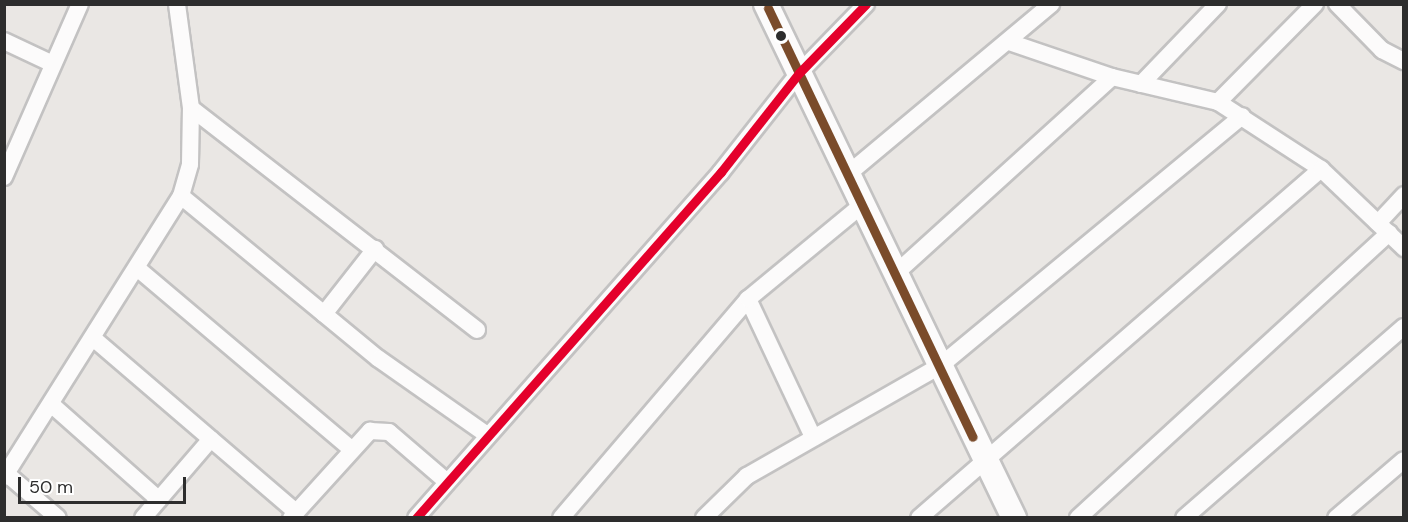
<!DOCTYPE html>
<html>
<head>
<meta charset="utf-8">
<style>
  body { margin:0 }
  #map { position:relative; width:1408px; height:522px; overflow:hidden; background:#eae7e4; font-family:"DM Sans",sans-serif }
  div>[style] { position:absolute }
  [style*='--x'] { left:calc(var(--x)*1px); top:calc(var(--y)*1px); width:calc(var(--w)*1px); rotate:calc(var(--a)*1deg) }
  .roads { filter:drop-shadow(2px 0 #c3c2c2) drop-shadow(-2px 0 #c3c2c2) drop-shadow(0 2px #c3c2c2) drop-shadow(0 -2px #c3c2c2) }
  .minor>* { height:16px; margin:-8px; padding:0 8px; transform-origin:8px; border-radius:8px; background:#fcfbfb }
  .secondary>* { height:24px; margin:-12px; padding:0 12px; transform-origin:12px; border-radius:12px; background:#fcfbfb }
  .bus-1>* { height:9px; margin:-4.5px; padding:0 4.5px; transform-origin:4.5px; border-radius:4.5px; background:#7a4b2a }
  .bus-2>* { height:9px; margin:-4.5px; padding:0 4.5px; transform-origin:4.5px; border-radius:4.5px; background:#e4002b }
  .dots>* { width:16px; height:16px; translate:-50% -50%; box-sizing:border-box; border:3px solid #fff; border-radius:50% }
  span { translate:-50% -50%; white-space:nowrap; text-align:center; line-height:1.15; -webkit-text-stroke:4.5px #fff; paint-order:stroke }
  .frame { position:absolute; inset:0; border:6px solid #2d2d2d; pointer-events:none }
  .scale { position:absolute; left:18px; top:477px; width:168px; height:27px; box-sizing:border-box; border:3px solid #2d2d2d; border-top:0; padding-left:8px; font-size:18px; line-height:21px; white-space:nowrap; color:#2d2d2d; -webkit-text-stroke:4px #fff; paint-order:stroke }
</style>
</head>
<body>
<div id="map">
  <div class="roads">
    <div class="minor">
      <div style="--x:1337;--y:4;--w:64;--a:45.6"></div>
      <div style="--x:1382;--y:50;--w:25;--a:27"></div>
      <div style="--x:4;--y:41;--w:54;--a:25.1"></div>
      <div style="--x:1009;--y:42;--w:109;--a:18.8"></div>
      <div style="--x:1112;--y:77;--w:109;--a:13.3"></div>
      <div style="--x:1218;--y:102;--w:123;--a:33"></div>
      <div style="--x:1141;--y:84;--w:111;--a:-46.1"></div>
      <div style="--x:1218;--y:102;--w:138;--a:-45.3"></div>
      <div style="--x:191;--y:108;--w:362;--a:37.8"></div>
      <div style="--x:848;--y:174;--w:265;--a:-39.9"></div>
      <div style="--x:4;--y:177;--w:189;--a:-66.3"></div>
      <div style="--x:181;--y:196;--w:256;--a:39.5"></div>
      <div style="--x:379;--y:359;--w:132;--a:35.1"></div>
      <div style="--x:1378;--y:223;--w:38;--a:-47"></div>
      <div style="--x:137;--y:268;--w:279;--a:40.2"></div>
      <div style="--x:895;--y:274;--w:293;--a:-42.2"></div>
      <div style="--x:748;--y:299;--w:150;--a:64.8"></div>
      <div style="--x:324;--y:314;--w:83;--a:-51.9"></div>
      <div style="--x:93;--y:338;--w:267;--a:40.6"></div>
      <div style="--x:51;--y:404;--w:144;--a:41.6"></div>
      <div style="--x:7;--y:474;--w:67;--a:40.8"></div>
      <div style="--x:4;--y:477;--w:332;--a:-57.8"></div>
      <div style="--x:181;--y:196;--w:33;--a:-74"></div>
      <div style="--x:190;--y:164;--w:56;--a:-89"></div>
      <div style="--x:191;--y:108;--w:105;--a:-97.7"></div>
      <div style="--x:143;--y:518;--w:104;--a:-49.3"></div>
      <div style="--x:291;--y:518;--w:118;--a:-47.8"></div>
      <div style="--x:370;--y:431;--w:19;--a:3"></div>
      <div style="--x:389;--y:432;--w:75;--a:40.7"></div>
      <div style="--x:416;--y:518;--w:461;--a:-48.6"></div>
      <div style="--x:721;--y:172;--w:126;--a:-51.8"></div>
      <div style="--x:799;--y:73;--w:96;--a:-45.8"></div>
      <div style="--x:561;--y:518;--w:288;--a:-49.5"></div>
      <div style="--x:748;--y:299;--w:148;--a:-39.5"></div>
      <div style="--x:704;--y:518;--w:60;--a:-44.3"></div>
      <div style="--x:747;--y:476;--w:222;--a:-29.7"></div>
      <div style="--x:940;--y:366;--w:392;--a:-39.6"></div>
      <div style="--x:919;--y:518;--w:532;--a:-40.96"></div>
      <div style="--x:1321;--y:169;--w:115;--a:43.6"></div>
      <div style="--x:1078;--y:518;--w:422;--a:-42.5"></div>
      <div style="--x:1184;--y:518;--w:291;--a:-41"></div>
      <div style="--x:1336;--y:518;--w:89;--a:-40.5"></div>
    </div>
    <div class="secondary">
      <div style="--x:766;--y:4;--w:571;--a:64.24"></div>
    </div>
  </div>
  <div class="bus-1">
    <div style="--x:768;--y:8;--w:475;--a:64.5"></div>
  </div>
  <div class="bus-2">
    <div style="--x:416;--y:518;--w:461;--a:-48.6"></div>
    <div style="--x:721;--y:172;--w:126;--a:-51.8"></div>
    <div style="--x:799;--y:73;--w:96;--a:-45.8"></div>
  </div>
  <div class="dots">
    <div style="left:781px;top:36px;background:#2d2d2d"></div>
  </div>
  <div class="frame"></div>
  <div class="scale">50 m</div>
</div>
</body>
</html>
